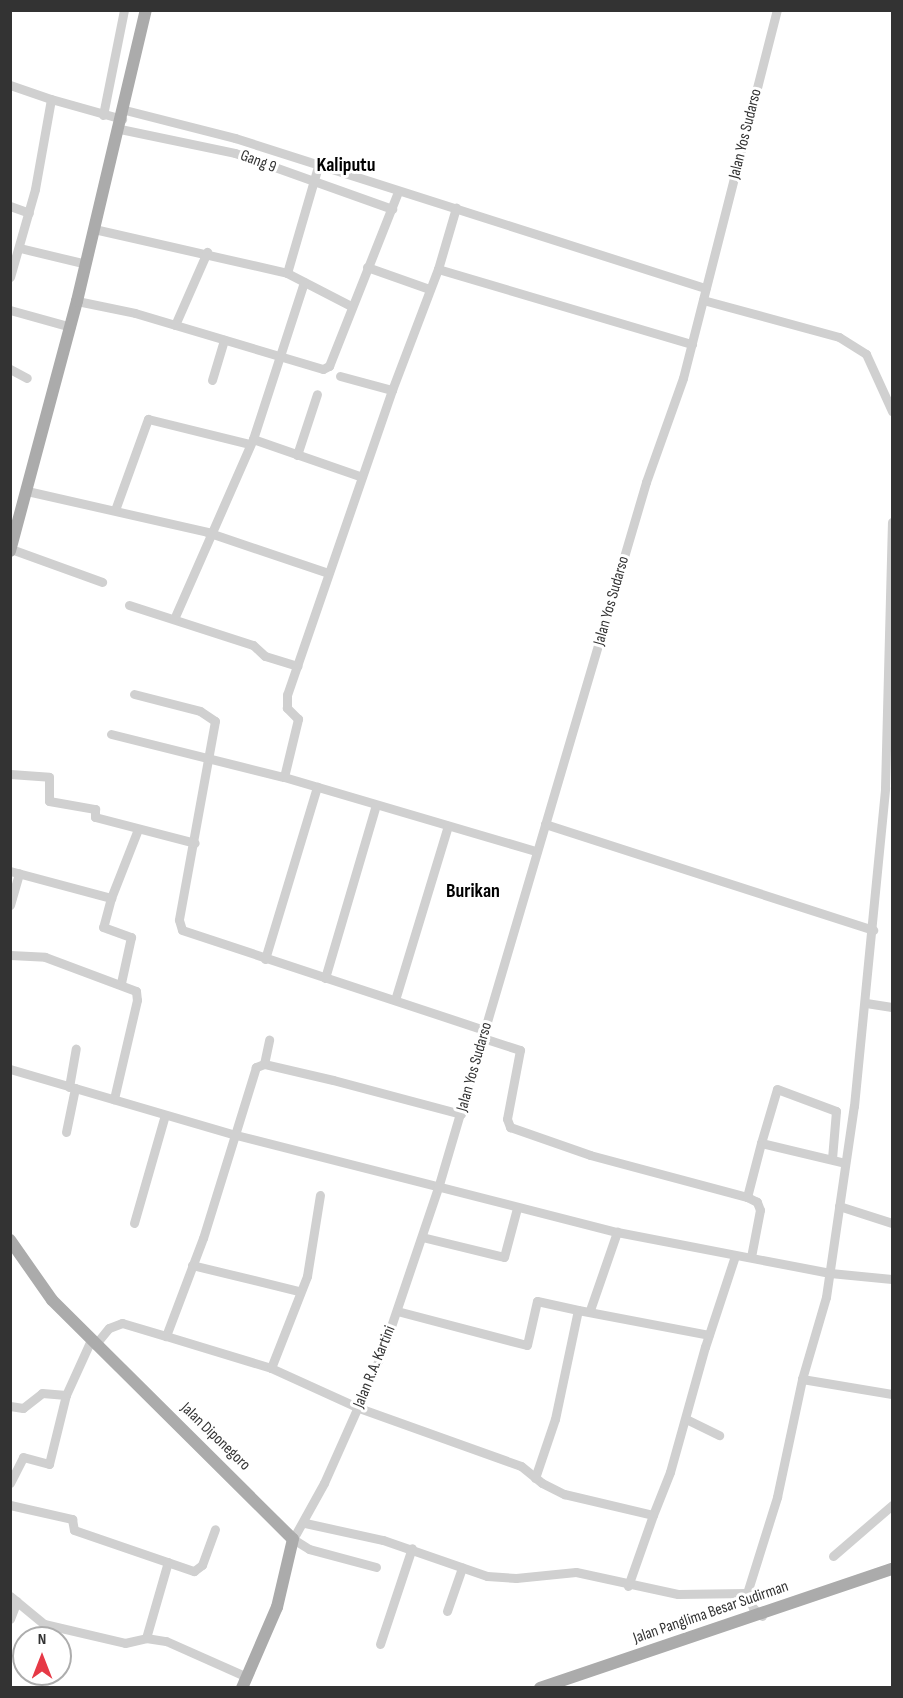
<!DOCTYPE html>
<html>
<head>
<meta charset="utf-8">
<style>
  body { margin:0 }
  #map { position:relative; width:903px; height:1698px; overflow:hidden; background:#fff; font-family:"Sofia Sans Condensed",sans-serif }
  div>[style] { position:absolute }
  [style*='--x'] { left:calc(var(--x)*1px); top:calc(var(--y)*1px); width:calc(var(--w)*1px); rotate:calc(var(--a)*1deg) }
  .minor>* { height:9px; margin:-4.5px; padding:0 4.5px; transform-origin:4.5px; border-radius:4.5px; background:#d0d0d0 }
  .major>* { height:12px; margin:-6px; padding:0 6px; transform-origin:6px; border-radius:6px; background:#ababab }
  span { translate:-50% -50%; white-space:nowrap; text-align:center; line-height:1.15; -webkit-text-stroke:6px #fff; paint-order:stroke }
  .street-label { font-size:16px; color:#333 }
  .quarter-label { font-size:20px; color:#000; font-weight:700 }
  .frame { position:absolute; inset:0; border:12px solid #333; pointer-events:none }
  .north { position:absolute; left:12px; top:1626px; width:60px; height:60px; box-sizing:border-box; background:#fff; border:2px solid #adadad; border-radius:50%; rotate:0deg; font-size:16px; font-weight:700; line-height:24px; text-align:center; color:#333 }
  .north::after { content:''; display:block; margin:auto; width:21px; height:27px; background:#e63946; clip-path:polygon(50% 0,100% 100%,50% 72%,0 100%) }
</style>
</head>
<body>
<div id="map">
  <div class="minor">
    <div style="--x:10;--y:85;--w:43;--a:18.9"></div>
    <div style="--x:125;--y:110;--w:114;--a:14.3"></div>
    <div style="--x:235;--y:138;--w:494;--a:17.7"></div>
    <div style="--x:103;--y:115;--w:107;--a:-78.7"></div>
    <div style="--x:120;--y:129;--w:117;--a:11.8"></div>
    <div style="--x:235;--y:153;--w:167;--a:19.6"></div>
    <div style="--x:10;--y:206;--w:20;--a:20"></div>
    <div style="--x:94;--y:229;--w:198;--a:12.8"></div>
    <div style="--x:287;--y:273;--w:72;--a:27.3"></div>
    <div style="--x:20;--y:248;--w:68;--a:13.6"></div>
    <div style="--x:367;--y:267;--w:66;--a:19.5"></div>
    <div style="--x:438;--y:269;--w:265;--a:16.5"></div>
    <div style="--x:287;--y:273;--w:111;--a:-73.8"></div>
    <div style="--x:10;--y:277;--w:91;--a:-74.1"></div>
    <div style="--x:35;--y:189;--w:91;--a:-79.9"></div>
    <div style="--x:51;--y:99;--w:74;--a:15.7"></div>
    <div style="--x:703;--y:300;--w:141;--a:15.2"></div>
    <div style="--x:839;--y:337;--w:32;--a:32"></div>
    <div style="--x:866;--y:354;--w:63;--a:65.5"></div>
    <div style="--x:77;--y:301;--w:59;--a:11.7"></div>
    <div style="--x:135;--y:313;--w:196;--a:16.6"></div>
    <div style="--x:323;--y:369;--w:7;--a:-27"></div>
    <div style="--x:329;--y:366;--w:187;--a:-68.4"></div>
    <div style="--x:10;--y:310;--w:63;--a:15.6"></div>
    <div style="--x:175;--y:325;--w:80;--a:-66.3"></div>
    <div style="--x:10;--y:369;--w:19;--a:28"></div>
    <div style="--x:340;--y:376;--w:54;--a:15.1"></div>
    <div style="--x:212;--y:380;--w:42;--a:-73.3"></div>
    <div style="--x:253;--y:439;--w:115;--a:19.2"></div>
    <div style="--x:297;--y:455;--w:64;--a:-71.8"></div>
    <div style="--x:27;--y:491;--w:185;--a:12.8"></div>
    <div style="--x:207;--y:532;--w:128;--a:18.7"></div>
    <div style="--x:115;--y:510;--w:97;--a:-70.1"></div>
    <div style="--x:148;--y:419;--w:105;--a:13.8"></div>
    <div style="--x:11;--y:549;--w:97;--a:19.9"></div>
    <div style="--x:129;--y:605;--w:130;--a:17.9"></div>
    <div style="--x:253;--y:645;--w:16;--a:43"></div>
    <div style="--x:265;--y:656;--w:34;--a:17"></div>
    <div style="--x:174;--y:619;--w:197;--a:-66.3"></div>
    <div style="--x:253;--y:439;--w:165;--a:-72"></div>
    <div style="--x:134;--y:694;--w:68;--a:14.4"></div>
    <div style="--x:200;--y:711;--w:18;--a:34"></div>
    <div style="--x:215;--y:721;--w:202;--a:100.3"></div>
    <div style="--x:179;--y:920;--w:10;--a:73"></div>
    <div style="--x:182;--y:930;--w:319;--a:18.3"></div>
    <div style="--x:111;--y:734;--w:178;--a:14"></div>
    <div style="--x:284;--y:777;--w:263;--a:16.4"></div>
    <div style="--x:10;--y:774;--w:39;--a:4"></div>
    <div style="--x:49;--y:777;--w:24;--a:90"></div>
    <div style="--x:49;--y:801;--w:47;--a:9.9"></div>
    <div style="--x:95;--y:809;--w:8;--a:90"></div>
    <div style="--x:95;--y:817;--w:103;--a:14.6"></div>
    <div style="--x:284;--y:777;--w:60;--a:-76.4"></div>
    <div style="--x:298;--y:719;--w:16;--a:-135"></div>
    <div style="--x:287;--y:708;--w:13;--a:-90"></div>
    <div style="--x:287;--y:695;--w:323;--a:-71"></div>
    <div style="--x:392;--y:390;--w:129;--a:-69.2"></div>
    <div style="--x:438;--y:269;--w:64;--a:-73.6"></div>
    <div style="--x:545;--y:824;--w:345;--a:17.9"></div>
    <div style="--x:10;--y:871;--w:105;--a:15"></div>
    <div style="--x:111;--y:898;--w:30;--a:105"></div>
    <div style="--x:103;--y:927;--w:30;--a:20"></div>
    <div style="--x:131;--y:937;--w:47;--a:102.3"></div>
    <div style="--x:111;--y:898;--w:74;--a:-68.6"></div>
    <div style="--x:10;--y:905;--w:33;--a:-74"></div>
    <div style="--x:10;--y:955;--w:35;--a:3"></div>
    <div style="--x:45;--y:957;--w:97;--a:20.5"></div>
    <div style="--x:136;--y:991;--w:9;--a:84"></div>
    <div style="--x:137;--y:1000;--w:102;--a:103.1"></div>
    <div style="--x:265;--y:959;--w:180;--a:-73.2"></div>
    <div style="--x:325;--y:978;--w:180;--a:-73.6"></div>
    <div style="--x:395;--y:1000;--w:182;--a:-73.1"></div>
    <div style="--x:866;--y:1003;--w:26;--a:9"></div>
    <div style="--x:483;--y:1038;--w:39;--a:18"></div>
    <div style="--x:520;--y:1050;--w:70;--a:100.7"></div>
    <div style="--x:507;--y:1119;--w:9;--a:69"></div>
    <div style="--x:510;--y:1127;--w:85;--a:19.3"></div>
    <div style="--x:590;--y:1155;--w:163;--a:15"></div>
    <div style="--x:264;--y:1064;--w:25;--a:-78"></div>
    <div style="--x:10;--y:1069;--w:235;--a:16.3"></div>
    <div style="--x:236;--y:1135;--w:393;--a:14.3"></div>
    <div style="--x:617;--y:1232;--w:217;--a:10.9"></div>
    <div style="--x:830;--y:1273;--w:62;--a:5.5"></div>
    <div style="--x:69;--y:1087;--w:39;--a:-80"></div>
    <div style="--x:461;--y:1114;--w:132;--a:-165.1"></div>
    <div style="--x:333;--y:1080;--w:71;--a:-166.9"></div>
    <div style="--x:264;--y:1064;--w:9;--a:159"></div>
    <div style="--x:256;--y:1067;--w:179;--a:107.2"></div>
    <div style="--x:203;--y:1238;--w:105;--a:110.7"></div>
    <div style="--x:166;--y:1336;--w:110;--a:16.9"></div>
    <div style="--x:271;--y:1368;--w:97;--a:24.4"></div>
    <div style="--x:359;--y:1408;--w:172;--a:19.7"></div>
    <div style="--x:521;--y:1466;--w:27;--a:39"></div>
    <div style="--x:542;--y:1483;--w:25;--a:27"></div>
    <div style="--x:564;--y:1494;--w:91;--a:13.3"></div>
    <div style="--x:653;--y:1515;--w:46;--a:-68.4"></div>
    <div style="--x:670;--y:1472;--w:130;--a:-74.4"></div>
    <div style="--x:705;--y:1347;--w:96;--a:-71.8"></div>
    <div style="--x:66;--y:1132;--w:45;--a:-78.4"></div>
    <div style="--x:761;--y:1143;--w:56;--a:-73.5"></div>
    <div style="--x:777;--y:1089;--w:63;--a:20.4"></div>
    <div style="--x:836;--y:1111;--w:48;--a:94.8"></div>
    <div style="--x:839;--y:1206;--w:56;--a:17.8"></div>
    <div style="--x:134;--y:1223;--w:112;--a:-74"></div>
    <div style="--x:422;--y:1237;--w:84;--a:13.7"></div>
    <div style="--x:504;--y:1257;--w:51;--a:-75.1"></div>
    <div style="--x:751;--y:1257;--w:48;--a:-79.2"></div>
    <div style="--x:760;--y:1210;--w:9;--a:-111"></div>
    <div style="--x:757;--y:1202;--w:11;--a:-153"></div>
    <div style="--x:747;--y:1197;--w:56;--a:-75.5"></div>
    <div style="--x:761;--y:1143;--w:86;--a:13.4"></div>
    <div style="--x:192;--y:1265;--w:110;--a:13.7"></div>
    <div style="--x:590;--y:1310;--w:83;--a:-70.9"></div>
    <div style="--x:397;--y:1311;--w:134;--a:14.7"></div>
    <div style="--x:527;--y:1345;--w:45;--a:-77.2"></div>
    <div style="--x:537;--y:1301;--w:42;--a:12.4"></div>
    <div style="--x:95;--y:1345;--w:22;--a:-51"></div>
    <div style="--x:109;--y:1328;--w:14;--a:-21"></div>
    <div style="--x:122;--y:1323;--w:46;--a:16.5"></div>
    <div style="--x:271;--y:1368;--w:99;--a:-68.6"></div>
    <div style="--x:307;--y:1276;--w:82;--a:-80.9"></div>
    <div style="--x:802;--y:1379;--w:91;--a:9.5"></div>
    <div style="--x:10;--y:1406;--w:13;--a:9"></div>
    <div style="--x:23;--y:1408;--w:24;--a:-38"></div>
    <div style="--x:42;--y:1393;--w:24;--a:5"></div>
    <div style="--x:686;--y:1419;--w:37;--a:26"></div>
    <div style="--x:535;--y:1478;--w:62;--a:-71.3"></div>
    <div style="--x:555;--y:1419;--w:111;--a:-78.1"></div>
    <div style="--x:578;--y:1310;--w:133;--a:10.8"></div>
    <div style="--x:10;--y:1483;--w:29;--a:-63"></div>
    <div style="--x:23;--y:1457;--w:27;--a:15"></div>
    <div style="--x:49;--y:1464;--w:71;--a:-76.2"></div>
    <div style="--x:66;--y:1395;--w:60;--a:-65.6"></div>
    <div style="--x:10;--y:1505;--w:64;--a:12.7"></div>
    <div style="--x:72;--y:1519;--w:11;--a:80"></div>
    <div style="--x:74;--y:1530;--w:127;--a:18.9"></div>
    <div style="--x:194;--y:1571;--w:10;--a:-37"></div>
    <div style="--x:202;--y:1565;--w:38;--a:-70"></div>
    <div style="--x:305;--y:1523;--w:80;--a:12.3"></div>
    <div style="--x:383;--y:1540;--w:110;--a:19.1"></div>
    <div style="--x:487;--y:1576;--w:29;--a:4"></div>
    <div style="--x:516;--y:1578;--w:60;--a:-5.7"></div>
    <div style="--x:576;--y:1572;--w:104;--a:12.2"></div>
    <div style="--x:678;--y:1594;--w:69;--a:-0.8"></div>
    <div style="--x:833;--y:1556;--w:78;--a:-40.8"></div>
    <div style="--x:376;--y:1567;--w:69;--a:-165"></div>
    <div style="--x:309;--y:1549;--w:19;--a:-148"></div>
    <div style="--x:293;--y:1539;--w:64;--a:-61"></div>
    <div style="--x:324;--y:1483;--w:142;--a:-66"></div>
    <div style="--x:382;--y:1353;--w:174;--a:-71.3"></div>
    <div style="--x:438;--y:1188;--w:736;--a:-73.58"></div>
    <div style="--x:646;--y:482;--w:110;--a:-70.4"></div>
    <div style="--x:683;--y:378;--w:380;--a:-75.7"></div>
    <div style="--x:628;--y:1586;--w:75;--a:-70.6"></div>
    <div style="--x:10;--y:1596;--w:44;--a:39.5"></div>
    <div style="--x:44;--y:1624;--w:83;--a:13.2"></div>
    <div style="--x:125;--y:1643;--w:22;--a:-13"></div>
    <div style="--x:146;--y:1638;--w:20;--a:9"></div>
    <div style="--x:166;--y:1641;--w:89;--a:24"></div>
    <div style="--x:447;--y:1611;--w:46;--a:-70.8"></div>
    <div style="--x:762;--y:1616;--w:12;--a:-138"></div>
    <div style="--x:753;--y:1608;--w:16;--a:-112"></div>
    <div style="--x:747;--y:1593;--w:101;--a:-72.6"></div>
    <div style="--x:777;--y:1497;--w:121;--a:-78"></div>
    <div style="--x:802;--y:1379;--w:85;--a:-73.7"></div>
    <div style="--x:826;--y:1297;--w:193;--a:-81.7"></div>
    <div style="--x:854;--y:1106;--w:320;--a:-84.4"></div>
    <div style="--x:885;--y:788;--w:266;--a:-88.5"></div>
    <div style="--x:10;--y:1619;--w:19;--a:-69"></div>
    <div style="--x:146;--y:1638;--w:79;--a:-73.9"></div>
    <div style="--x:380;--y:1644;--w:101;--a:-71.6"></div>
  </div>
  <div class="major">
    <div style="--x:10;--y:551;--w:259;--a:-75"></div>
    <div style="--x:77;--y:301;--w:299;--a:-76.7"></div>
    <div style="--x:10;--y:1240;--w:73;--a:55"></div>
    <div style="--x:52;--y:1300;--w:339;--a:44.8"></div>
    <div style="--x:293;--y:1539;--w:70;--a:103.2"></div>
    <div style="--x:277;--y:1607;--w:88;--a:113.4"></div>
    <div style="--x:540;--y:1688;--w:372;--a:-18.7"></div>
  </div>
  <div class="street-label">
    <span style="left:746px;top:134px;rotate:-76deg">Jalan Yos Sudarso</span>
    <span style="left:258px;top:162px;rotate:21deg">Gang 9</span>
    <span style="left:612px;top:601px;rotate:-74deg">Jalan Yos Sudarso</span>
    <span style="left:475px;top:1067px;rotate:-74deg">Jalan Yos Sudarso</span>
    <span style="left:375px;top:1367px;rotate:-68deg">Jalan R.A. Kartini</span>
    <span style="left:215px;top:1437px;rotate:44deg">Jalan Diponegoro</span>
    <span style="left:711px;top:1613px;rotate:-19deg">Jalan Panglima Besar Sudirman</span>
  </div>
  <div class="quarter-label">
    <span style="left:346px;top:165px">Kaliputu</span>
    <span style="left:473px;top:891px">Burikan</span>
  </div>
  <div class="frame"></div>
  <div class="north">N</div>
</div>
</body>
</html>
